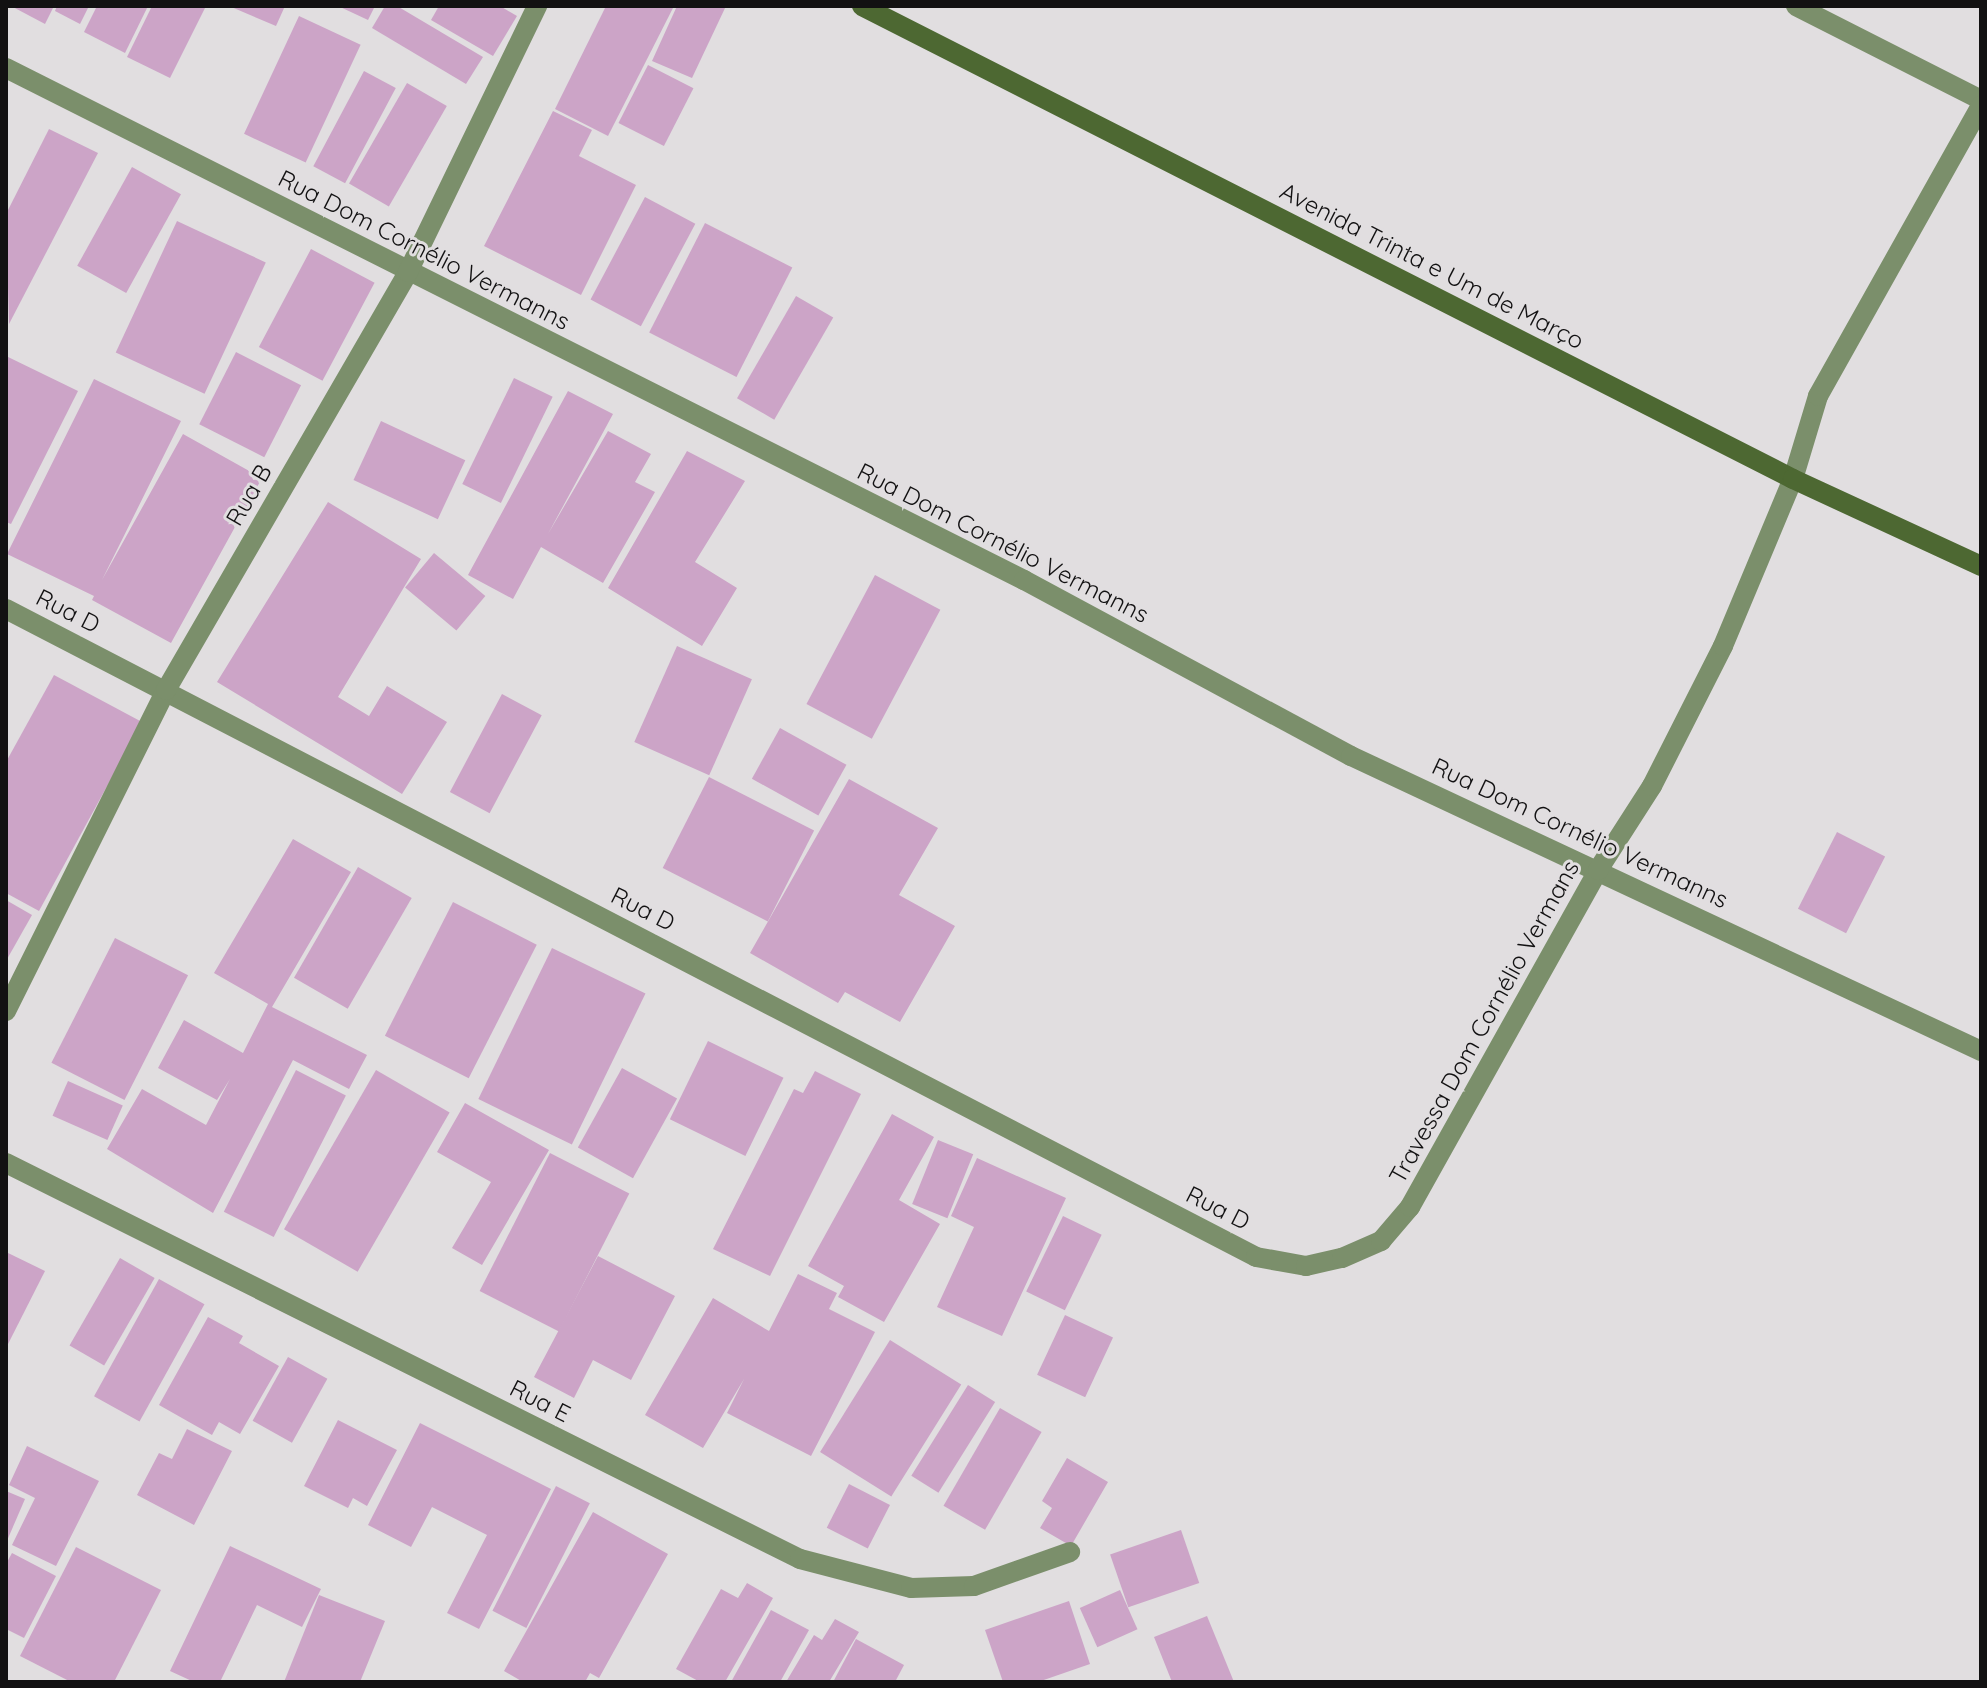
<!DOCTYPE html>
<html>
<head>
<meta charset="utf-8">
<style>
  body { margin:0 }
  #map { position:relative; width:1987px; height:1688px; overflow:hidden; background:#e1dee0; font-family:Quicksand,sans-serif }
  div>[style] { position:absolute }
  [style*='--x'] { left:calc(var(--x)*1px); top:calc(var(--y)*1px); width:calc(var(--w)*1px); rotate:calc(var(--a)*1deg) }
  .building>* { inset:0; background:#cca4c7; transform-origin:0 0 }
  .street>* { height:20px; margin:-10px; padding:0 10px; transform-origin:10px; border-radius:10px; background:#7b8f6b }
  .secondary>* { height:20px; margin:-10px; padding:0 10px; transform-origin:10px; border-radius:10px; background:#4d6832 }
  span { translate:-50% -50%; white-space:nowrap; text-align:center; line-height:1.15; -webkit-text-stroke:6px #e1dee0; paint-order:stroke }
  .street-label { font-size:24px; color:#121112 }
  .frame { position:absolute; inset:0; border:8px solid #121112; pointer-events:none }
</style>
</head>
<body>
<div id="map">
  <div class="building">
    <div style="clip-path:polygon(11px 6px,54px 6px,45px 24px)"></div>
    <div style="clip-path:polygon(57px 6px,89px 6px,80px 24px,55px 11px)"></div>
    <div style="clip-path:polygon(97px 6px,148px 6px,125px 53px,84px 32px)"></div>
    <div style="clip-path:polygon(152px 6px,206px 6px,170px 78px,127px 57px)"></div>
    <div style="clip-path:polygon(229px 6px,285px 6px,276px 26px)"></div>
    <div style="clip-path:polygon(338px 6px,375px 6px,368px 20px)"></div>
    <div style="clip-path:polygon(385px 6px,397px 6px,483px 57px,466px 84px,372px 28px)"></div>
    <div style="clip-path:polygon(439px 6px,500px 6px,517px 16px,493px 56px,431px 20px)"></div>
    <div style="clip-path:polygon(606px 6px,674px 6px,608px 136px,555px 109px)"></div>
    <div style="clip-path:polygon(677px 6px,726px 6px,692px 78px,652px 61px)"></div>
    <div style="left:299px;top:16px;width:68px;height:130px;rotate:25deg"></div>
    <div style="left:648px;top:65px;width:51px;height:65px;rotate:27deg"></div>
    <div style="left:364px;top:71px;width:36px;height:108px;rotate:28deg"></div>
    <div style="left:407px;top:83px;width:46px;height:116px;rotate:30deg"></div>
    <div style="clip-path:polygon(553px 111px,592px 130px,579px 156px,636px 185px,581px 295px,484px 246px)"></div>
    <div style="clip-path:polygon(49px 129px,98px 153px,9px 324px,6px 214px)"></div>
    <div style="left:132px;top:167px;width:56px;height:113px;rotate:29deg"></div>
    <div style="left:645px;top:197px;width:57px;height:116px;rotate:28deg"></div>
    <div style="left:177px;top:221px;width:98px;height:145px;rotate:25deg"></div>
    <div style="left:705px;top:223px;width:98px;height:123px;rotate:27deg"></div>
    <div style="left:311px;top:249px;width:72px;height:111px;rotate:28deg"></div>
    <div style="left:796px;top:296px;width:43px;height:118px;rotate:30deg"></div>
    <div style="left:236px;top:352px;width:73px;height:81px;rotate:27deg"></div>
    <div style="clip-path:polygon(6px 356px,78px 391px,11px 524px,6px 522px)"></div>
    <div style="left:514px;top:378px;width:43px;height:118px;rotate:26deg"></div>
    <div style="clip-path:polygon(94px 379px,181px 421px,102px 580px,183px 434px,262px 478px,171px 643px,92px 600px,94px 596px,7px 554px)"></div>
    <div style="clip-path:polygon(568px 391px,613px 414px,548px 534px,608px 431px,651px 454px,635px 482px,655px 492px,603px 583px,541px 547px,513px 599px,468px 575px)"></div>
    <div style="left:381px;top:421px;width:93px;height:65px;rotate:25deg"></div>
    <div style="clip-path:polygon(687px 451px,745px 481px,695px 562px,737px 588px,702px 646px,608px 588px)"></div>
    <div style="clip-path:polygon(328px 502px,421px 559px,338px 697px,369px 716px,387px 686px,447px 722px,402px 794px,217px 682px)"></div>
    <div style="left:434px;top:553px;width:67px;height:45px;rotate:40deg"></div>
    <div style="left:875px;top:575px;width:74px;height:146px;rotate:28deg"></div>
    <div style="left:677px;top:646px;width:82px;height:105px;rotate:24deg"></div>
    <div style="clip-path:polygon(54px 675px,142px 722px,39px 911px,6px 893px,6px 762px)"></div>
    <div style="left:502px;top:694px;width:45px;height:111px;rotate:28deg"></div>
    <div style="left:780px;top:728px;width:76px;height:58px;rotate:29deg"></div>
    <div style="left:709px;top:777px;width:118px;height:102px;rotate:27deg"></div>
    <div style="clip-path:polygon(849px 779px,938px 828px,899px 895px,955px 926px,900px 1022px,845px 992px,838px 1003px,750px 953px)"></div>
    <div style="left:1837px;top:832px;width:54px;height:86px;rotate:27deg"></div>
    <div style="clip-path:polygon(293px 839px,351px 872px,272px 1007px,367px 1055px,349px 1089px,293px 1060px,213px 1213px,107px 1149px,142px 1089px,206px 1125px,230px 1079px,217px 1100px,158px 1068px,184px 1020px,243px 1053px,268px 1004px,214px 973px)"></div>
    <div style="left:358px;top:867px;width:62px;height:128px;rotate:30deg"></div>
    <div style="clip-path:polygon(6px 900px,32px 915px,6px 961px)"></div>
    <div style="left:453px;top:902px;width:94px;height:150px;rotate:27deg"></div>
    <div style="left:115px;top:938px;width:82px;height:140px;rotate:27deg"></div>
    <div style="left:552px;top:948px;width:104px;height:168px;rotate:26deg"></div>
    <div style="left:708px;top:1041px;width:84px;height:87px;rotate:26deg"></div>
    <div style="left:622px;top:1068px;width:63px;height:91px;rotate:29deg"></div>
    <div style="left:296px;top:1070px;width:56px;height:159px;rotate:27deg"></div>
    <div style="left:376px;top:1070px;width:85px;height:184px;rotate:30deg"></div>
    <div style="clip-path:polygon(815px 1071px,861px 1094px,770px 1276px,713px 1249px,794px 1089px,803px 1093px)"></div>
    <div style="left:68px;top:1081px;width:60px;height:38px;rotate:24deg"></div>
    <div style="clip-path:polygon(465px 1103px,549px 1150px,482px 1265px,452px 1248px,491px 1182px,437px 1152px)"></div>
    <div style="clip-path:polygon(892px 1114px,934px 1137px,899px 1200px,940px 1224px,884px 1322px,838px 1297px,844px 1286px,808px 1266px)"></div>
    <div style="left:938px;top:1140px;width:38px;height:69px;rotate:22deg"></div>
    <div style="left:550px;top:1153px;width:89px;height:155px;rotate:27deg"></div>
    <div style="clip-path:polygon(977px 1158px,1066px 1198px,1002px 1336px,937px 1307px,974px 1227px,951px 1216px)"></div>
    <div style="left:1063px;top:1216px;width:43px;height:84px;rotate:26deg"></div>
    <div style="clip-path:polygon(6px 1252px,45px 1271px,6px 1348px)"></div>
    <div style="clip-path:polygon(598px 1256px,675px 1296px,631px 1380px,593px 1360px,574px 1398px,534px 1377px)"></div>
    <div style="left:120px;top:1258px;width:40px;height:101px;rotate:30deg"></div>
    <div style="clip-path:polygon(798px 1274px,837px 1293px,829px 1309px,875px 1332px,811px 1456px,727px 1413px,744px 1379px,703px 1448px,645px 1415px,713px 1298px,769px 1331px)"></div>
    <div style="left:159px;top:1279px;width:52px;height:134px;rotate:29deg"></div>
    <div style="left:1065px;top:1315px;width:53px;height:66px;rotate:25deg"></div>
    <div style="clip-path:polygon(208px 1317px,243px 1336px,239px 1343px,279px 1366px,240px 1434px,219px 1422px,212px 1435px,159px 1405px)"></div>
    <div style="left:890px;top:1340px;width:84px;height:132px;rotate:32deg"></div>
    <div style="left:288px;top:1357px;width:45px;height:73px;rotate:29deg"></div>
    <div style="left:968px;top:1385px;width:32px;height:107px;rotate:32deg"></div>
    <div style="left:1000px;top:1408px;width:48px;height:113px;rotate:30deg"></div>
    <div style="clip-path:polygon(338px 1420px,397px 1450px,367px 1506px,353px 1498px,348px 1508px,304px 1486px)"></div>
    <div style="clip-path:polygon(420px 1423px,551px 1489px,479px 1629px,447px 1613px,487px 1535px,432px 1507px,411px 1547px,368px 1525px)"></div>
    <div style="clip-path:polygon(187px 1429px,232px 1451px,194px 1525px,137px 1495px,159px 1453px,172px 1459px)"></div>
    <div style="clip-path:polygon(27px 1446px,99px 1481px,56px 1566px,12px 1545px,35px 1498px,9px 1485px)"></div>
    <div style="clip-path:polygon(1067px 1458px,1108px 1482px,1071px 1546px,1040px 1528px,1052px 1508px,1042px 1501px)"></div>
    <div style="left:849px;top:1484px;width:46px;height:49px;rotate:27deg"></div>
    <div style="left:556px;top:1486px;width:38px;height:140px;rotate:27deg"></div>
    <div style="clip-path:polygon(6px 1491px,25px 1499px,6px 1543px)"></div>
    <div style="clip-path:polygon(593px 1512px,668px 1554px,599px 1678px,590px 1673px,585px 1682px,523px 1682px,504px 1671px)"></div>
    <div style="left:1181px;top:1530px;width:56px;height:75px;rotate:71deg"></div>
    <div style="clip-path:polygon(230px 1546px,321px 1589px,302px 1627px,257px 1605px,220px 1682px,194px 1682px,170px 1671px)"></div>
    <div style="clip-path:polygon(76px 1547px,161px 1590px,114px 1682px,71px 1682px,20px 1656px)"></div>
    <div style="clip-path:polygon(12px 1553px,56px 1576px,24px 1638px,6px 1629px,6px 1564px)"></div>
    <div style="clip-path:polygon(747px 1583px,773px 1598px,725px 1682px,700px 1682px,676px 1669px,721px 1589px,738px 1598px)"></div>
    <div style="left:1120px;top:1590px;width:43px;height:44px;rotate:66deg"></div>
    <div style="clip-path:polygon(319px 1595px,385px 1621px,360px 1682px,284px 1682px)"></div>
    <div style="clip-path:polygon(1069px 1601px,1090px 1664px,1038px 1682px,1003px 1682px,985px 1630px)"></div>
    <div style="clip-path:polygon(771px 1610px,809px 1630px,780px 1682px,731px 1682px)"></div>
    <div style="clip-path:polygon(1207px 1616px,1234px 1682px,1172px 1682px,1154px 1637px)"></div>
    <div style="clip-path:polygon(835px 1619px,859px 1632px,829px 1682px,786px 1682px,814px 1635px,822px 1640px)"></div>
    <div style="clip-path:polygon(856px 1639px,904px 1665px,895px 1682px,833px 1682px)"></div>
  </div>
  <div class="street">
    <div style="--x:1796;--y:6;--w:208;--a:26.9"></div>
    <div style="--x:6;--y:68;--w:1140;--a:26.7"></div>
    <div style="--x:1024;--y:580;--w:371;--a:28.3"></div>
    <div style="--x:1351;--y:756;--w:696;--a:25.09"></div>
    <div style="--x:6;--y:609;--w:1408;--a:27.4"></div>
    <div style="--x:1256;--y:1257;--w:51;--a:10.2"></div>
    <div style="--x:1306;--y:1266;--w:37;--a:-13"></div>
    <div style="--x:1342;--y:1258;--w:43;--a:-23.6"></div>
    <div style="--x:1381;--y:1241;--w:45;--a:-49.5"></div>
    <div style="--x:1410;--y:1207;--w:386;--a:-60.8"></div>
    <div style="--x:1598;--y:870;--w:100;--a:-57.3"></div>
    <div style="--x:1652;--y:786;--w:157;--a:-63.1"></div>
    <div style="--x:1723;--y:646;--w:181;--a:-67.3"></div>
    <div style="--x:1793;--y:479;--w:87;--a:-73.2"></div>
    <div style="--x:1818;--y:396;--w:333;--a:-60.7"></div>
    <div style="--x:6;--y:1011;--w:359;--a:-63.5"></div>
    <div style="--x:166;--y:690;--w:483;--a:-59.9"></div>
    <div style="--x:408;--y:272;--w:296;--a:-64.1"></div>
    <div style="--x:6;--y:1163;--w:887;--a:26.51"></div>
    <div style="--x:800;--y:1559;--w:115;--a:14.6"></div>
    <div style="--x:911;--y:1588;--w:63;--a:-1.8"></div>
    <div style="--x:974;--y:1586;--w:102;--a:-19.5"></div>
  </div>
  <div class="secondary">
    <div style="--x:862;--y:6;--w:1044;--a:26.93"></div>
    <div style="--x:1793;--y:479;--w:207;--a:24.8"></div>
  </div>
  <div class="street-label">
    <span style="left:424px;top:250px;rotate:27deg">Rua Dom Cornélio Vermanns</span>
    <span style="left:1432px;top:266px;rotate:27deg">Avenida Trinta e Um de Março</span>
    <span style="left:249px;top:495px;rotate:-60deg">Rua B</span>
    <span style="left:1003px;top:543px;rotate:27deg">Rua Dom Cornélio Vermanns</span>
    <span style="left:68px;top:611px;rotate:27deg">Rua D</span>
    <span style="left:1580px;top:833px;rotate:25deg">Rua Dom Cornélio Vermanns</span>
    <span style="left:643px;top:909px;rotate:27deg">Rua D</span>
    <span style="left:1484px;top:1022px;rotate:-61deg">Travessa Dom Cornélio Vermans</span>
    <span style="left:1218px;top:1208px;rotate:27deg">Rua D</span>
    <span style="left:540px;top:1401px;rotate:27deg">Rua E</span>
  </div>
  <div class="frame"></div>
</div>
</body>
</html>
